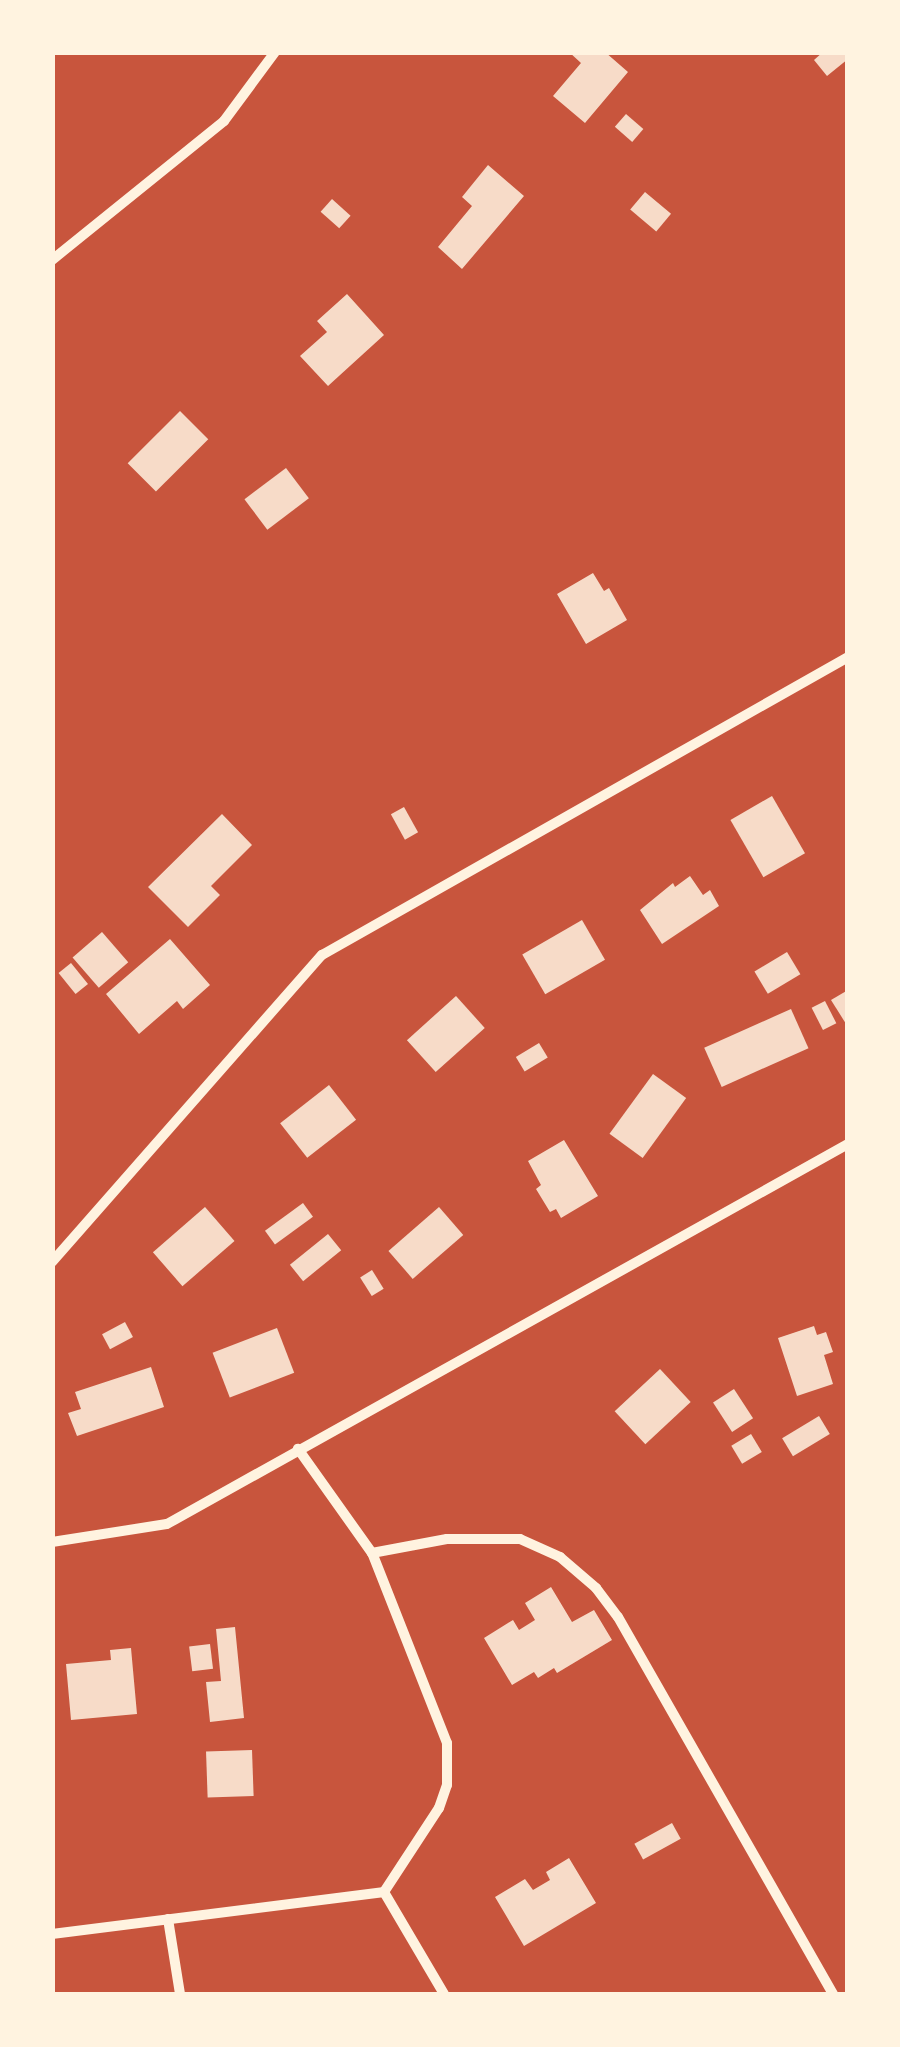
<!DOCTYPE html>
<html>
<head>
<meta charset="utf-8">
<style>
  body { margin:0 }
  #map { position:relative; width:900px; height:2047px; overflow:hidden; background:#c8553d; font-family:Jost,sans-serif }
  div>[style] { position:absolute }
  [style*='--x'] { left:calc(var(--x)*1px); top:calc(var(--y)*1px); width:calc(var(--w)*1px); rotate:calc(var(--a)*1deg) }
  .building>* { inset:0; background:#f7dbc8; transform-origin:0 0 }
  .minor>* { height:10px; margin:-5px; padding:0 5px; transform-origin:5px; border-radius:5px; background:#fff3e0 }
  span { translate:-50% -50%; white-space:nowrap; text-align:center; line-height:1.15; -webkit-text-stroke:10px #fff3e0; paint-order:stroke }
  .frame { position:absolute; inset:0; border:55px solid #fff3e0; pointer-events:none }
</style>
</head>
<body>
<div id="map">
  <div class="building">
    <div style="clip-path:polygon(569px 52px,605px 52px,628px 72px,585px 123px,553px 96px,581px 63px)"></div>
    <div style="clip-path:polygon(823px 52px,848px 52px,848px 59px,827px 76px,814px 60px)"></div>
    <div style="left:626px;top:114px;width:23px;height:17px;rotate:41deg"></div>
    <div style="clip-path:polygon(488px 165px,524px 196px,462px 269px,438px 247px,472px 206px,462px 197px)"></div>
    <div style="left:645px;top:192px;width:34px;height:23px;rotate:40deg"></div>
    <div style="left:332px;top:199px;width:25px;height:17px;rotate:42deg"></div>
    <div style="clip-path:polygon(347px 294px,384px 335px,328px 386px,300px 356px,327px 332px,317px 321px)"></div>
    <div style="left:180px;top:411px;width:40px;height:74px;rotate:45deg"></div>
    <div style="left:286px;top:468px;width:38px;height:52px;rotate:53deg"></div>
    <div style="clip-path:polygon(593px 573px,604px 591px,609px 588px,627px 620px,586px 644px,557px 594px)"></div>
    <div style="left:772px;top:796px;width:66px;height:48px;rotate:60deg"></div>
    <div style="left:404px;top:807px;width:29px;height:15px;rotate:61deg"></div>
    <div style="clip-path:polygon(222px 814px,252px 845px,211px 886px,220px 895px,188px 927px,148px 887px)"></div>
    <div style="clip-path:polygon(690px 876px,703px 895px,710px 890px,719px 906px,662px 944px,640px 910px,673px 883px,675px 887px)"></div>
    <div style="left:582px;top:920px;width:46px;height:69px;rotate:60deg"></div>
    <div style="left:102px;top:932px;width:40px;height:39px;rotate:49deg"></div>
    <div style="clip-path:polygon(170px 939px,210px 985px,183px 1009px,177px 1001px,139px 1034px,106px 994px)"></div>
    <div style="left:787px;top:952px;width:26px;height:38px;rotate:59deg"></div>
    <div style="left:71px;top:963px;width:27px;height:16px;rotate:51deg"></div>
    <div style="clip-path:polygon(848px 990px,848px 1027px,831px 1000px)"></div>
    <div style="left:456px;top:996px;width:43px;height:66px;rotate:48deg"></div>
    <div style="left:825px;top:1001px;width:25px;height:15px;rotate:63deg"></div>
    <div style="left:791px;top:1009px;width:43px;height:95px;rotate:66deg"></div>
    <div style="left:539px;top:1043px;width:17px;height:27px;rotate:59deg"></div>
    <div style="left:653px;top:1074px;width:41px;height:74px;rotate:36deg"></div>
    <div style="left:329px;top:1085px;width:44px;height:62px;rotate:52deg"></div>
    <div style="clip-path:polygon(564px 1140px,598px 1196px,561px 1218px,556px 1209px,550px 1212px,536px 1189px,541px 1185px,528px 1161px)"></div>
    <div style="left:303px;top:1203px;width:17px;height:47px;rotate:54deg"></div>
    <div style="left:205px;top:1207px;width:45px;height:69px;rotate:49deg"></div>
    <div style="left:439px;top:1207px;width:37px;height:67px;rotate:49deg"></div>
    <div style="left:328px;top:1234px;width:21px;height:49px;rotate:51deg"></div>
    <div style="left:372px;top:1270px;width:22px;height:14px;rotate:58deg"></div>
    <div style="left:125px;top:1322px;width:17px;height:26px;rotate:62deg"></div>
    <div style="clip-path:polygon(814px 1326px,817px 1335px,826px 1332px,833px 1352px,824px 1355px,833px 1384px,797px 1396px,778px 1338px)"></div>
    <div style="left:277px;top:1328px;width:48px;height:69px;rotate:69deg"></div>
    <div style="clip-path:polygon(151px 1367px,164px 1407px,77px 1436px,68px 1413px,81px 1409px,75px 1392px)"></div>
    <div style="left:660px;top:1369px;width:45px;height:62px;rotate:47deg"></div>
    <div style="left:734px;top:1389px;width:35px;height:25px;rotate:57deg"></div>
    <div style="left:819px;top:1416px;width:21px;height:43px;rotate:59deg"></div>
    <div style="left:751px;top:1434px;width:21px;height:23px;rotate:59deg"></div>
    <div style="clip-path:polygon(551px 1587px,572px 1622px,594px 1610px,612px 1640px,557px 1673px,554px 1668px,538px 1678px,534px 1672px,512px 1685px,484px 1638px,513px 1620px,519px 1630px,535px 1620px,525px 1603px)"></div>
    <div style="clip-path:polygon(235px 1627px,244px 1718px,210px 1722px,206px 1682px,221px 1681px,216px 1629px)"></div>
    <div style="left:210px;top:1644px;width:25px;height:21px;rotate:83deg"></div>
    <div style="clip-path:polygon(131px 1648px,137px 1714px,71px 1720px,66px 1664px,111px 1660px,110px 1650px)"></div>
    <div style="left:252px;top:1750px;width:46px;height:46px;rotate:88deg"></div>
    <div style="left:672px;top:1823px;width:18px;height:43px;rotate:61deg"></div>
    <div style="clip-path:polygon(569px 1858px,596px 1903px,524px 1946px,495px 1897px,525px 1879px,533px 1890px,550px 1880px,546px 1872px)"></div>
  </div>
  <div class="minor">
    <div style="--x:52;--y:260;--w:221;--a:-38.9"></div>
    <div style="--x:224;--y:121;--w:86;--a:-53.5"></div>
    <div style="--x:52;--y:1262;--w:409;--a:-48.7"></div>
    <div style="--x:322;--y:955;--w:605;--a:-29.53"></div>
    <div style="--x:52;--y:1542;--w:116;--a:-8.9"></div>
    <div style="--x:167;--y:1524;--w:780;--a:-29.16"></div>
    <div style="--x:372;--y:1553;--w:76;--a:-10.6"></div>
    <div style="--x:447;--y:1539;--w:73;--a:0"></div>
    <div style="--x:520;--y:1539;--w:44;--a:24.2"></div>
    <div style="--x:560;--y:1557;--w:48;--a:40.7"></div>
    <div style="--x:596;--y:1588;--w:36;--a:53"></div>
    <div style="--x:618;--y:1617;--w:434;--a:60.3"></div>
    <div style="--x:384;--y:1892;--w:118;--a:59.5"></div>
    <div style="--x:168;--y:1919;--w:76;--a:80.9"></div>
    <div style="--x:52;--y:1934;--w:335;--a:-7.2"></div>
    <div style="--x:384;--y:1892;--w:100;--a:-56.8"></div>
    <div style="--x:439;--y:1808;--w:24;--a:-71"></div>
    <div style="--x:447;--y:1785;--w:42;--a:-90"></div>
    <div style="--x:447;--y:1743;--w:204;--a:-111.5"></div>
    <div style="--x:372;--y:1553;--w:128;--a:-125.4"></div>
  </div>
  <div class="frame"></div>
</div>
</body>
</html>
